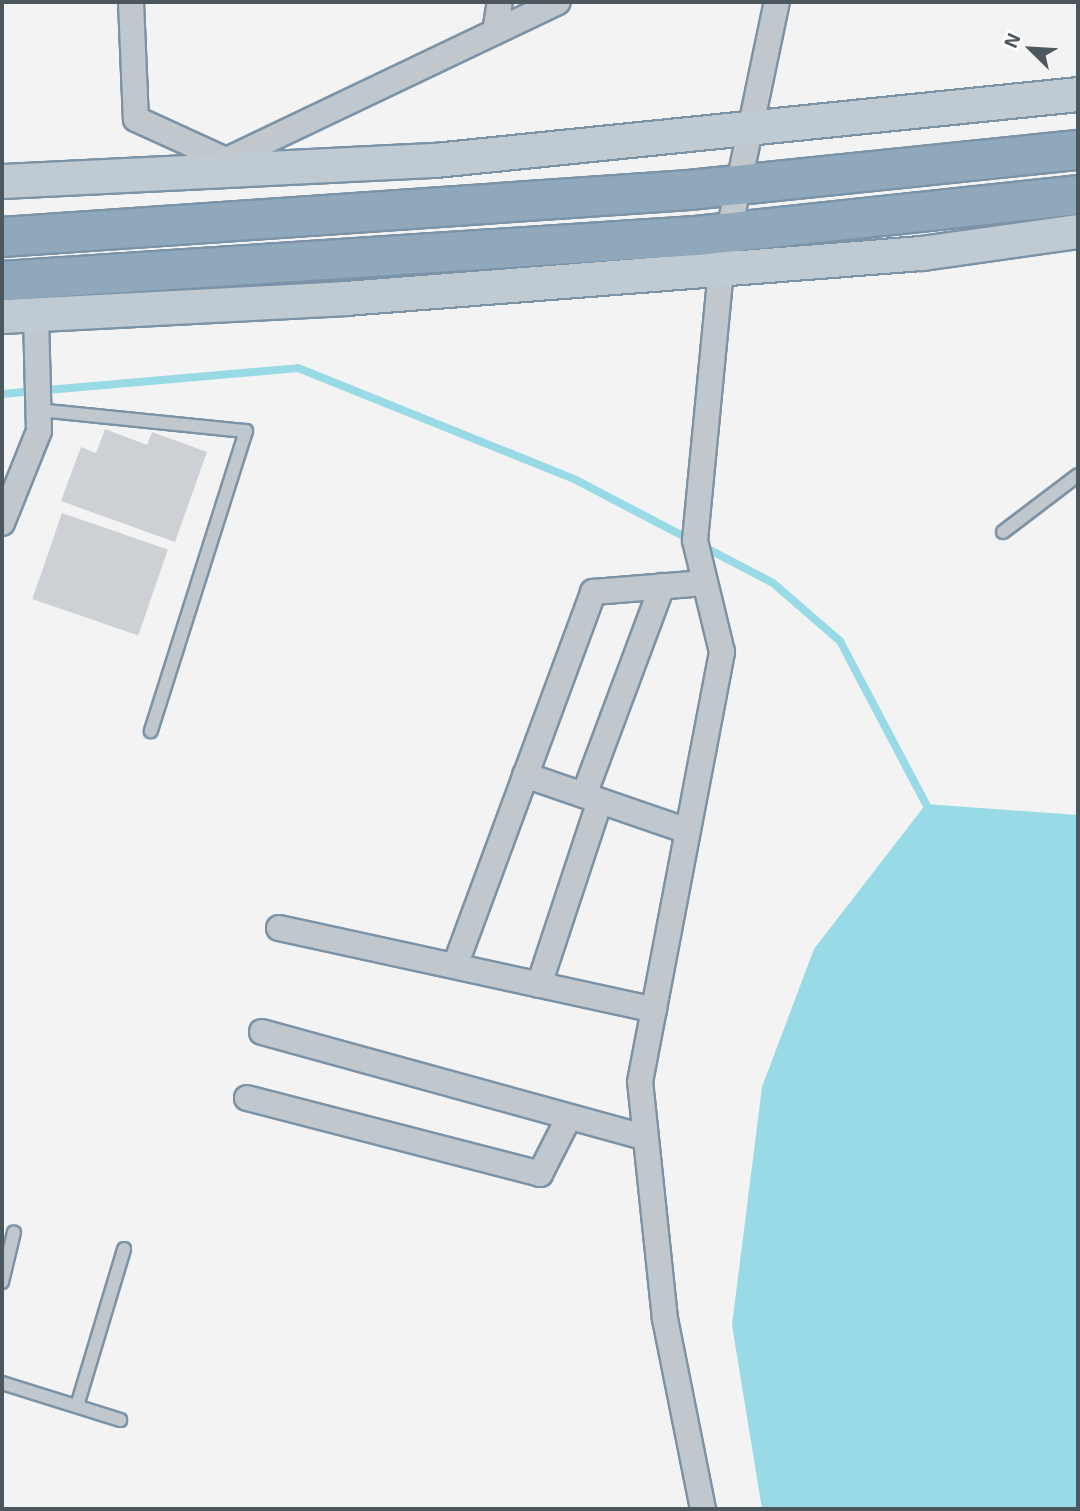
<!DOCTYPE html>
<html>
<head>
<meta charset="utf-8">
<style>
  body { margin:0 }
  #map { position:relative; width:1080px; height:1511px; overflow:hidden; background:#f4f3f3; font-family:"Exo 2",sans-serif }
  div>[style] { position:absolute }
  [style*='--x'] { left:calc(var(--x)*1px); top:calc(var(--y)*1px); width:calc(var(--w)*1px); rotate:calc(var(--a)*1deg) }
  .water>* { inset:0; background:#98dae5 }
  .stream>* { height:8px; margin:-4px; padding:0 4px; transform-origin:4px; border-radius:4px; background:#98dae5 }
  .building>* { inset:0; background:#cdd0d4; transform-origin:0 0 }
  .roads { filter:drop-shadow(2px 0 #7b93a7) drop-shadow(-2px 0 #7b93a7) drop-shadow(0 2px #7b93a7) drop-shadow(0 -2px #7b93a7) }
  .lane>* { height:12px; margin:-6px; padding:0 6px; transform-origin:6px; border-radius:6px; background:#c0c7cd }
  .street>* { height:24px; margin:-12px; padding:0 12px; transform-origin:12px; border-radius:12px; background:#c0c7cd }
  .secondary>* { height:33px; margin:-16.5px; padding:0 16.5px; transform-origin:16.5px; border-radius:16.5px; background:#c0cad2 }
  .highway>* { height:38px; margin:-19px; padding:0 19px; transform-origin:19px; border-radius:19px; background:#8fa8bc }
  span { translate:-50% -50%; white-space:nowrap; text-align:center; line-height:1.15; -webkit-text-stroke:7px #fff; paint-order:stroke }
  .frame { position:absolute; inset:0; border:4px solid #4c575e; pointer-events:none }
  .north { position:absolute; left:996px; top:14px; width:70px; height:70px; -webkit-text-stroke:5px #fff; paint-order:stroke; rotate:294deg; font-size:19px; font-weight:700; line-height:28px; text-align:center; color:#4c575e }
  .north::after { content:''; display:block; margin:auto; width:24px; height:32px; background:#4c575e; clip-path:polygon(50% 0,100% 100%,50% 72%,0 100%) }
</style>
</head>
<body>
<div id="map">
  <div class="water">
    <div style="clip-path:polygon(926px 804px,1078px 815px,1078px 1509px,762px 1509px,732px 1325px,762px 1087px,814px 949px)"></div>
  </div>
  <div class="stream">
    <div style="--x:2;--y:394;--w:297;--a:-5"></div>
    <div style="--x:298;--y:368;--w:300;--a:21.9"></div>
    <div style="--x:576;--y:480;--w:222;--a:27.6"></div>
    <div style="--x:773;--y:583;--w:89;--a:40.9"></div>
    <div style="--x:840;--y:641;--w:184;--a:62.2"></div>
  </div>
  <div class="building">
    <div style="clip-path:polygon(105px 429px,147px 445px,152px 432px,207px 452px,175px 542px,61px 501px,81px 447px,96px 453px)"></div>
    <div style="left:62px;top:513px;width:112px;height:91px;rotate:19deg"></div>
  </div>
  <div class="roads">
    <div class="lane">
      <div style="--x:38;--y:410;--w:209;--a:5.8"></div>
      <div style="--x:246;--y:431;--w:315;--a:107.6"></div>
      <div style="--x:1003;--y:532;--w:94;--a:-37.2"></div>
      <div style="--x:2;--y:1282;--w:51;--a:-76.5"></div>
      <div style="--x:2;--y:1383;--w:124;--a:17.4"></div>
      <div style="--x:77;--y:1406;--w:164;--a:-73.3"></div>
    </div>
    <div class="street">
      <div style="--x:131;--y:2;--w:117;--a:87.6"></div>
      <div style="--x:136;--y:119;--w:99;--a:24.5"></div>
      <div style="--x:495;--y:32;--w:30;--a:-81"></div>
      <div style="--x:212;--y:167;--w:383;--a:-25.5"></div>
      <div style="--x:2;--y:523;--w:99;--a:-68.1"></div>
      <div style="--x:39;--y:431;--w:118;--a:-91.5"></div>
      <div style="--x:525;--y:775;--w:172;--a:19"></div>
      <div style="--x:584;--y:795;--w:223;--a:-69.5"></div>
      <div style="--x:279;--y:928;--w:384;--a:12.3"></div>
      <div style="--x:455;--y:966;--w:399;--a:-69.7"></div>
      <div style="--x:593;--y:592;--w:112;--a:-4.6"></div>
      <div style="--x:539;--y:985;--w:194;--a:-71.7"></div>
      <div style="--x:262;--y:1032;--w:398;--a:15.4"></div>
      <div style="--x:247;--y:1098;--w:303;--a:14.5"></div>
      <div style="--x:540;--y:1174;--w:64;--a:-63"></div>
      <div style="--x:703;--y:1509;--w:194;--a:-101.3"></div>
      <div style="--x:665;--y:1319;--w:238;--a:-96"></div>
      <div style="--x:640;--y:1082;--w:438;--a:-79.2"></div>
      <div style="--x:722;--y:652;--w:115;--a:-103.6"></div>
      <div style="--x:695;--y:540;--w:272;--a:-84.5"></div>
      <div style="--x:721;--y:269;--w:273;--a:-78.2"></div>
    </div>
    <div class="secondary">
      <div style="--x:2;--y:181;--w:434;--a:-2.8"></div>
      <div style="--x:435;--y:160;--w:646;--a:-5.86"></div>
      <div style="--x:2;--y:316;--w:343;--a:-3"></div>
      <div style="--x:345;--y:298;--w:578;--a:-4.47"></div>
      <div style="--x:921;--y:253;--w:159;--a:-8"></div>
    </div>
    <div class="highway">
      <div style="--x:2;--y:237;--w:689;--a:-3.91"></div>
      <div style="--x:689;--y:190;--w:391;--a:-5.9"></div>
      <div style="--x:2;--y:281;--w:695;--a:-3.71"></div>
      <div style="--x:696;--y:236;--w:384;--a:-6.1"></div>
    </div>
  </div>
  <div class="frame"></div>
  <div class="north">N</div>
</div>
</body>
</html>
